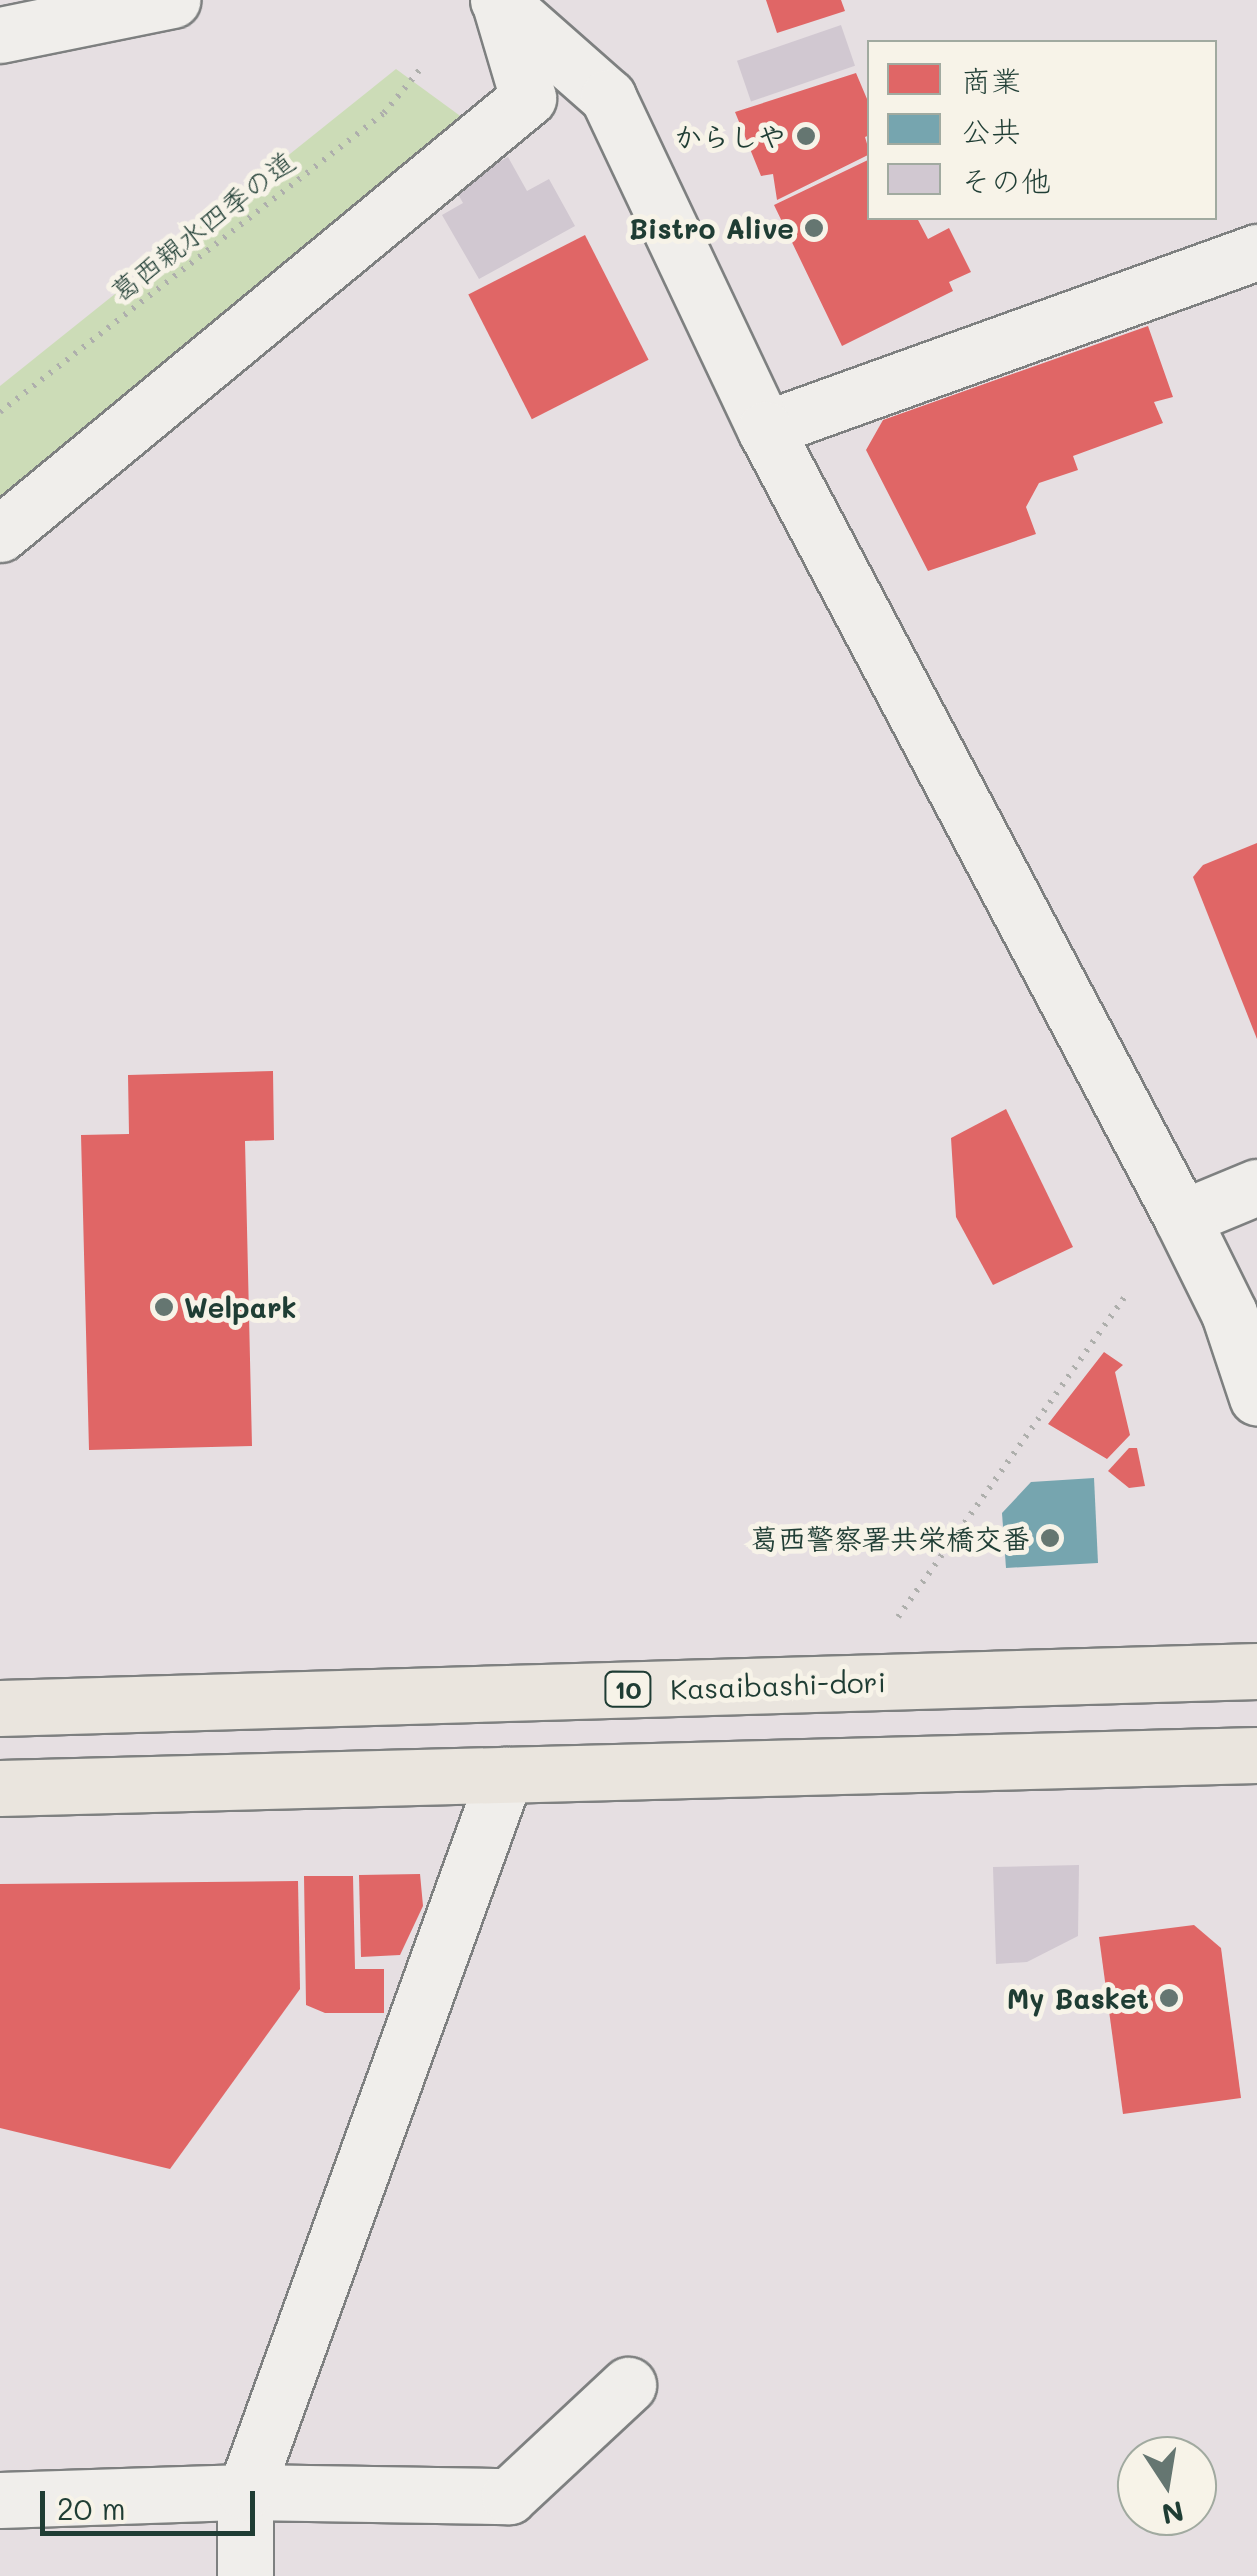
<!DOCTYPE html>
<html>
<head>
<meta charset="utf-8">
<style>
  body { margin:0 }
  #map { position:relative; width:1257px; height:2576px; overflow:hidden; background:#e6dfe2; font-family:Mali,"Klee One",sans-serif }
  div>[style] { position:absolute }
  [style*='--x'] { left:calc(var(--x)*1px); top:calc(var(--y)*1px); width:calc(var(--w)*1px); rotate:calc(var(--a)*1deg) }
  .green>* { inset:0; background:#ccdcb7 }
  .shops>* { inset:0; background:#e06666; transform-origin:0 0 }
  .public>* { inset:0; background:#76a5af }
  .building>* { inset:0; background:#d1c8d1; transform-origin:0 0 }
  .path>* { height:6px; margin-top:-3px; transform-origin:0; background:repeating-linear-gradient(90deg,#aeafac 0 2.5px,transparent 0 10.5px) }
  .roads { filter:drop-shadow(2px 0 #7e8080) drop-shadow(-2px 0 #7e8080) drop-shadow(0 2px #7e8080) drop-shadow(0 -2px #7e8080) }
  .minor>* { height:55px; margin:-27.5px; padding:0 27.5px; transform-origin:27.5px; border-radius:27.5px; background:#f0eeeb }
  .tertiary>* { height:55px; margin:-27.5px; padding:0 27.5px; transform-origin:27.5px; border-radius:27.5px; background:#f0eeeb }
  .primary>* { height:55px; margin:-27.5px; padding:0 27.5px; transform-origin:27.5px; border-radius:27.5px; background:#eae5de }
  .dots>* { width:28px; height:28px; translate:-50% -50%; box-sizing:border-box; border:5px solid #f7f3e8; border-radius:50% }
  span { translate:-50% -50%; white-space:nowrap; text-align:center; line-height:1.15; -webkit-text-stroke:10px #f7f3e8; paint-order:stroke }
  .shield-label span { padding:2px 8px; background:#f7f3e8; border:2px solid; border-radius:8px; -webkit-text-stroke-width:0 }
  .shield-label { font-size:25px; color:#1f3d34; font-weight:700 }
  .poi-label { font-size:28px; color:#1f3d34; font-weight:700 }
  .right { translate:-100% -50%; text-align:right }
  .left { translate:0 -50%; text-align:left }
  .street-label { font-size:28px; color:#1f3d34 }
  .legend { position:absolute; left:867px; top:40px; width:350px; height:180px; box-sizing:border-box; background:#f7f3e8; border:2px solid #a1aaa0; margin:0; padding:12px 18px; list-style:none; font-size:30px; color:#1f3d34 }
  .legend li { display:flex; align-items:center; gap:20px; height:50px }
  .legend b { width:50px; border:2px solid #a1aaa0 }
  .north { position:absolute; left:1117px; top:2436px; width:100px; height:100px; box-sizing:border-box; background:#f7f3e8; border:2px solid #a1aaa0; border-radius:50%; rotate:168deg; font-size:28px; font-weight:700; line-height:40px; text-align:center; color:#1f3d34 }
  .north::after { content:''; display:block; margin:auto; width:35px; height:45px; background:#657671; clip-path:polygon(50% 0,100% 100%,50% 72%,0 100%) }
  .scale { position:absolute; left:40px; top:2491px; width:215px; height:45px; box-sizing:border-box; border:5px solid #1f3d34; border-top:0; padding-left:12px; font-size:30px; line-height:35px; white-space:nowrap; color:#1f3d34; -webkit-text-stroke:8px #f7f3e8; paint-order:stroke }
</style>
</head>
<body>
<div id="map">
  <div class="green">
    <div style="clip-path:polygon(396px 69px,474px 126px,0 515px,0 386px)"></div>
  </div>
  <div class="shops">
    <div style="clip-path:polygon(766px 0,841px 0,845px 11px,777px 33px)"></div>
    <div style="clip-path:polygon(856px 73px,870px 106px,870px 135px,865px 137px,870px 154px,777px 200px,773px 174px,761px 176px,735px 112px)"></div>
    <div style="clip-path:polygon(870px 159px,870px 218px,917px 218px,928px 239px,949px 228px,971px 272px,949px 282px,953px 291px,842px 346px,774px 205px)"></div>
    <div style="left:585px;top:235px;width:140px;height:131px;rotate:63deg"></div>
    <div style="clip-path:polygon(1148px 326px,1173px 397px,1154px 402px,1163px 423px,1073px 456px,1078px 470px,1039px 483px,1026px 507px,1036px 534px,928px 571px,866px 450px,883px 420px)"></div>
    <div style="clip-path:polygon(1257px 843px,1257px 1039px,1193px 877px,1203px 865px)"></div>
    <div style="clip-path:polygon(273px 1071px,274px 1140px,245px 1141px,252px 1446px,89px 1450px,81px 1135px,129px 1134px,128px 1075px)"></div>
    <div style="clip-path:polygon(1006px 1109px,1073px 1247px,993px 1285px,956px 1217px,951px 1138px)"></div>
    <div style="clip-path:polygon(1104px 1352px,1123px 1365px,1115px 1372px,1130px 1435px,1107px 1459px,1048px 1424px)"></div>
    <div style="clip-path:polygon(1129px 1448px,1137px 1448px,1145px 1486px,1129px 1488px,1108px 1471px)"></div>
    <div style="clip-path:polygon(420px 1874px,423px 1906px,400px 1955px,361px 1957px,359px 1875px)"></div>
    <div style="clip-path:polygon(304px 1876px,353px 1876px,355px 1969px,384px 1969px,384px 2013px,325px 2013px,306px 2005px)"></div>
    <div style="clip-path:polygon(298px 1881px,300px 1989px,170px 2169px,0 2128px,0 1884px)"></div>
    <div style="clip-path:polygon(1194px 1925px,1221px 1948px,1241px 2098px,1123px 2114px,1099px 1937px)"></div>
  </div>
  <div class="public">
    <div style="clip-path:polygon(1094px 1478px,1098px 1563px,1006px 1568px,1002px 1513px,1031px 1482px)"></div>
  </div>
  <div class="building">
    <div style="left:841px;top:25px;width:43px;height:110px;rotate:71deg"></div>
    <div style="clip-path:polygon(508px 157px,527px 191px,549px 179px,575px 226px,479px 279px,442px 215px,463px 203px,454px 187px)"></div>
    <div style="clip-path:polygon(1079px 1865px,1078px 1936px,1027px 1962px,996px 1964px,993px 1867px)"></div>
  </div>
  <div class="path">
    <div style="--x:0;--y:412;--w:487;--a:-37.9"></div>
    <div style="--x:384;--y:113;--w:60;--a:-50.4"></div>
    <div style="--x:898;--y:1617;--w:398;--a:-54.7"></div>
  </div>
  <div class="roads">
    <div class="minor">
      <div style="--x:765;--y:429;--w:523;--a:-19.79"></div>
      <div style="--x:0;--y:534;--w:685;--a:-39.55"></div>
      <div style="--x:528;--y:98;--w:102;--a:-106.5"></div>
      <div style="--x:1182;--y:1218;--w:81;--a:-22.5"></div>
      <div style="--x:0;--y:2500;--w:245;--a:-1.9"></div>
      <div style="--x:245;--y:2492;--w:264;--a:0.9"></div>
      <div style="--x:509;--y:2496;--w:163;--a:-43"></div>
      <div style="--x:245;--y:2576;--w:84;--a:-90"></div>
      <div style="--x:245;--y:2492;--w:763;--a:-70.07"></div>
    </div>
    <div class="tertiary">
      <div style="--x:498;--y:0;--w:147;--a:41.4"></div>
      <div style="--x:608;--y:97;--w:367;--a:64.7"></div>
      <div style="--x:765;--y:429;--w:892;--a:62.14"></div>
      <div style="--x:1182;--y:1218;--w:106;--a:63.7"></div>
      <div style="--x:1229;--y:1313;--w:89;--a:71.6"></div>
      <div style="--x:0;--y:35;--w:176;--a:-11.5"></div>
    </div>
    <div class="primary">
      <div style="--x:0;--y:1708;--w:1258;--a:-1.69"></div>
      <div style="--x:0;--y:1788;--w:1257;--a:-1.5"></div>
    </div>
  </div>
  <div class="dots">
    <div style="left:806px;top:136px;background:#657671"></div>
    <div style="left:814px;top:228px;background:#657671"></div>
    <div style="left:164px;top:1307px;background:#657671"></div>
    <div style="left:1050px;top:1538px;background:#657671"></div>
    <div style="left:1169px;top:1998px;background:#657671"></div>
  </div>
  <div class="shield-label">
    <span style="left:628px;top:1689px">10</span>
  </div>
  <div class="poi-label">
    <span class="right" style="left:786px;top:136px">からしや</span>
    <span class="right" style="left:794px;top:228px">Bistro Alive</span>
    <span class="left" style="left:184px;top:1307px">Welpark</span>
    <span class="right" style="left:1030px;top:1538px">葛西警察署共栄橋交番</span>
    <span class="right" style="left:1149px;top:1998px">My Basket</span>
  </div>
  <div class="street-label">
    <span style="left:202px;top:226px;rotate:-38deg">葛西親水四季の道</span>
    <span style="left:778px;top:1685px;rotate:-2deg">Kasaibashi-dori</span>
  </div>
  <ul class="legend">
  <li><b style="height:28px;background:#e06666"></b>商業</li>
  <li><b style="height:28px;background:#76a5af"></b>公共</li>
  <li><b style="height:28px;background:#d1c8d1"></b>その他</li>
  </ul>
  <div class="north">N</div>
  <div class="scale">20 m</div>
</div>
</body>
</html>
